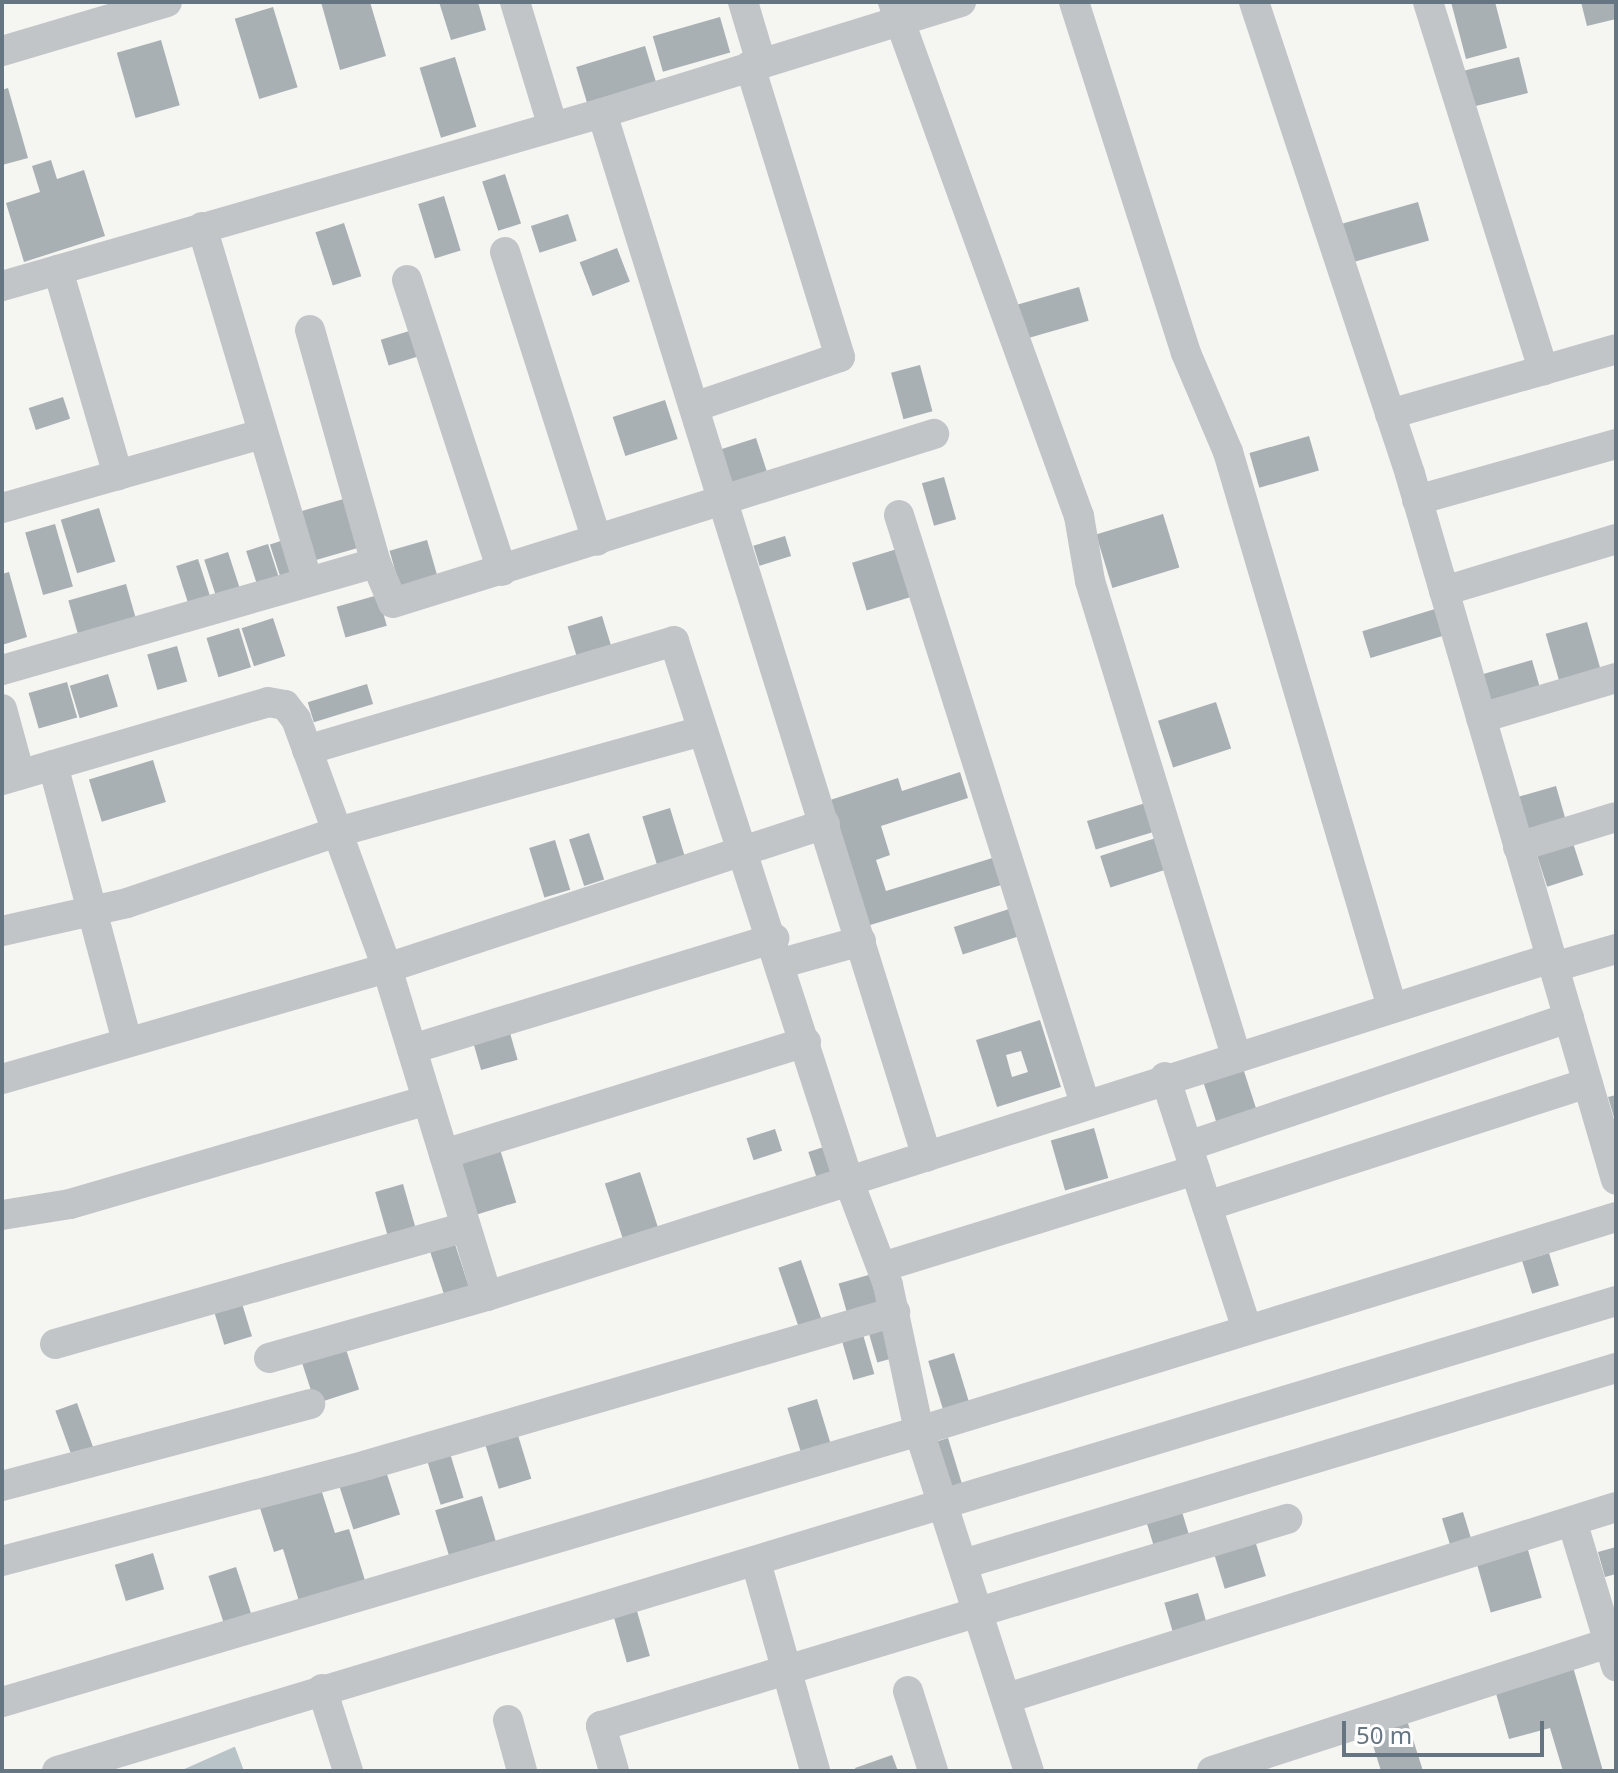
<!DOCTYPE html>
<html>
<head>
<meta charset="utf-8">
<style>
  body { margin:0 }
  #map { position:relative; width:1618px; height:1773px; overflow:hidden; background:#f5f5f2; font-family:"Noto Sans",sans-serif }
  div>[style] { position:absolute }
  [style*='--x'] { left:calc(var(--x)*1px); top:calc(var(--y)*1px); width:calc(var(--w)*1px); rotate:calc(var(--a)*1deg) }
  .water>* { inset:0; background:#b8c4c8 }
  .building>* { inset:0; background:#a8b0b4; transform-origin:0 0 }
  .minor>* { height:30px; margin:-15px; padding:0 15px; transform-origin:15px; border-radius:15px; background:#c1c5c8 }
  span { translate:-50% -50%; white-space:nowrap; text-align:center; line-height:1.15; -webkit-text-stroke:8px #fff; paint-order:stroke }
  .frame { position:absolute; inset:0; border:4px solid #657582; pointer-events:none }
  .scale { position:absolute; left:1342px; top:1721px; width:202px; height:36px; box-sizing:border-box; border:4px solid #657582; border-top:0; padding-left:10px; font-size:24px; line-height:28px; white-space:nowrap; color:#657582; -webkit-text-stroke:6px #fff; paint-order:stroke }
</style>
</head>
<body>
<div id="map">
  <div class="water">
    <div style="clip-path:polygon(235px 1747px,244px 1771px,180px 1771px,234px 1747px)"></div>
  </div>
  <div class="building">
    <div style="clip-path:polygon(321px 2px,370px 2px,386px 56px,340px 70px)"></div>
    <div style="clip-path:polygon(439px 2px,478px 2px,486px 30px,451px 40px)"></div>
    <div style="clip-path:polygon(1451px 2px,1495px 2px,1507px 48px,1466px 59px)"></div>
    <div style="clip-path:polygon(1581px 2px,1616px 2px,1616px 19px,1587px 26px)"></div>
    <div style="left:273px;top:7px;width:84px;height:40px;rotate:73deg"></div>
    <div style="left:720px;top:17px;width:37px;height:70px;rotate:74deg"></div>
    <div style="left:161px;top:40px;width:68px;height:46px;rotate:74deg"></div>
    <div style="left:645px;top:46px;width:37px;height:72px;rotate:73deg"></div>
    <div style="left:455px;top:57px;width:73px;height:37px;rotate:73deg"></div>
    <div style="left:1519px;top:57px;width:37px;height:60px;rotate:76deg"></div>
    <div style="clip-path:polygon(8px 88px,28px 158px,2px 165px,2px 90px)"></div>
    <div style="clip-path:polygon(51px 160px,57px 179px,84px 170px,105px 236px,24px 262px,6px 203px,40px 192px,32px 166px)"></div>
    <div style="left:505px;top:174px;width:52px;height:24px;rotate:72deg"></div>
    <div style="left:444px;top:196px;width:57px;height:27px;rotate:73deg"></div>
    <div style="left:1418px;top:202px;width:40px;height:80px;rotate:74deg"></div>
    <div style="left:568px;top:214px;width:28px;height:39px;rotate:72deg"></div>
    <div style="left:344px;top:223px;width:56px;height:30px;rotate:72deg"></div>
    <div style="left:617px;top:248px;width:36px;height:40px;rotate:69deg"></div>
    <div style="left:1079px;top:287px;width:35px;height:69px;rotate:74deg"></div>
    <div style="left:419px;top:328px;width:27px;height:40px;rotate:73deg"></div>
    <div style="left:920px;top:365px;width:48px;height:30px;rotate:75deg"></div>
    <div style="left:63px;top:397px;width:23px;height:36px;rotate:72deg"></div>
    <div style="left:665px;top:400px;width:41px;height:55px;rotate:72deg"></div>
    <div style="left:1309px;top:436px;width:36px;height:62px;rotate:74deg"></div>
    <div style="left:756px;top:438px;width:43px;height:40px;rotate:72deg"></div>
    <div style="left:944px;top:477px;width:44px;height:23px;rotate:74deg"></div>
    <div style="left:354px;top:496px;width:51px;height:55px;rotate:74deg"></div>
    <div style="left:99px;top:508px;width:56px;height:40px;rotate:73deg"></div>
    <div style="left:1163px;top:514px;width:56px;height:70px;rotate:73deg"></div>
    <div style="left:55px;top:524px;width:65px;height:31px;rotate:74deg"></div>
    <div style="left:785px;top:536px;width:21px;height:33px;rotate:73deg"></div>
    <div style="left:287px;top:539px;width:39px;height:18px;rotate:72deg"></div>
    <div style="left:427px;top:540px;width:44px;height:39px;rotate:74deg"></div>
    <div style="left:268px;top:544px;width:43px;height:23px;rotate:72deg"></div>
    <div style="left:897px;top:549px;width:50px;height:47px;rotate:73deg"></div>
    <div style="left:228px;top:552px;width:42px;height:25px;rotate:72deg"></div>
    <div style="left:198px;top:559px;width:45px;height:23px;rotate:72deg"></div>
    <div style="clip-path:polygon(9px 572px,27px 637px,2px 645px,2px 574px)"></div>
    <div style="left:126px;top:584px;width:41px;height:60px;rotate:74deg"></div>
    <div style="left:378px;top:595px;width:32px;height:43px;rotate:74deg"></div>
    <div style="left:1435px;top:609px;width:28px;height:76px;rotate:73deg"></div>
    <div style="left:602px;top:616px;width:41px;height:36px;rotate:73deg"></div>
    <div style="left:273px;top:618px;width:40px;height:33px;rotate:72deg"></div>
    <div style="left:1587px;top:622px;width:58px;height:43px;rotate:74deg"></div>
    <div style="left:239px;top:628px;width:41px;height:34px;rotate:73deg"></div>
    <div style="left:177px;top:646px;width:37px;height:31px;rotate:74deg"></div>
    <div style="left:1532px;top:660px;width:36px;height:56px;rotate:74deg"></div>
    <div style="left:108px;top:674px;width:34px;height:40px;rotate:73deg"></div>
    <div style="left:67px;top:682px;width:37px;height:40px;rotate:74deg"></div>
    <div style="left:367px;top:684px;width:21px;height:62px;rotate:73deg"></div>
    <div style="left:1216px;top:702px;width:49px;height:61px;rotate:72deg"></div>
    <div style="left:153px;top:760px;width:44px;height:67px;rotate:73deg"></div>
    <div style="clip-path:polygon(960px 772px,968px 798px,881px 826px,890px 855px,876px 860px,886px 891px,1002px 855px,1011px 882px,867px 926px,824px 802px,898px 778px,902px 791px)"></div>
    <div style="left:1556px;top:786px;width:45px;height:40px;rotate:74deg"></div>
    <div style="left:1152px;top:801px;width:30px;height:68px;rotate:73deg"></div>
    <div style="left:670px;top:808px;width:53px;height:29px;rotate:73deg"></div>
    <div style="left:589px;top:833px;width:49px;height:21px;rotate:72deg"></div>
    <div style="left:1162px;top:836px;width:33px;height:65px;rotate:72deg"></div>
    <div style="left:1571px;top:837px;width:40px;height:38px;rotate:72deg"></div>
    <div style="left:555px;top:840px;width:52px;height:27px;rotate:73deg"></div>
    <div style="left:1009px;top:909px;width:29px;height:58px;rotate:72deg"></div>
    <div style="clip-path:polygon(evenodd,1040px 1020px,1061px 1087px,997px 1107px,976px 1040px,1040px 1020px,1021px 1051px,1028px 1072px,1012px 1077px,1006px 1055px,1021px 1051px)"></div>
    <div style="left:508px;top:1026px;width:35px;height:38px;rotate:74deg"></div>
    <div style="left:1240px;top:1059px;width:60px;height:42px;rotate:72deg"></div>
    <div style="clip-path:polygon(1616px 1095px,1616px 1121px,1615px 1121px,1608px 1097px)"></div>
    <div style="left:1094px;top:1128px;width:52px;height:45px;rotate:74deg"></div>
    <div style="left:775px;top:1129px;width:23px;height:30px;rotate:72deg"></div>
    <div style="left:833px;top:1144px;width:26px;height:26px;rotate:72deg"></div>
    <div style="left:499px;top:1146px;width:59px;height:52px;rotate:73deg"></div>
    <div style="left:640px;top:1172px;width:58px;height:37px;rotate:72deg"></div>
    <div style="left:403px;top:1184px;width:53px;height:29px;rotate:74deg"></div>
    <div style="left:453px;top:1238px;width:60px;height:26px;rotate:72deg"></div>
    <div style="left:1549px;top:1253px;width:34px;height:28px;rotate:73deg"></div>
    <div style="left:801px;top:1260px;width:62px;height:24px;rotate:71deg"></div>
    <div style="left:879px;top:1272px;width:36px;height:42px;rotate:74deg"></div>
    <div style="left:240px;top:1297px;width:41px;height:29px;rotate:73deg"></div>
    <div style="left:891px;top:1316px;width:41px;height:26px;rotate:74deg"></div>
    <div style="left:860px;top:1324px;width:52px;height:22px;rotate:74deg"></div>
    <div style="left:343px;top:1340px;width:52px;height:46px;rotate:72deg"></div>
    <div style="left:954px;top:1353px;width:57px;height:27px;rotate:73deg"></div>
    <div style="left:817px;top:1399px;width:54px;height:31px;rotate:73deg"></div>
    <div style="left:77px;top:1403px;width:56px;height:23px;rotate:70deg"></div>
    <div style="left:517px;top:1432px;width:49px;height:34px;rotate:73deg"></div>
    <div style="left:948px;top:1438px;width:54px;height:21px;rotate:73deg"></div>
    <div style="left:449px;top:1450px;width:50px;height:24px;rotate:73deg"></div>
    <div style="left:384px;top:1465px;width:52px;height:49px;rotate:72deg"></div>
    <div style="clip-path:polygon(320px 1486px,335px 1533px,349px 1529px,368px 1590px,302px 1611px,283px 1549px,274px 1552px,259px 1505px)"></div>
    <div style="left:482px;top:1496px;width:58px;height:49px;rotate:73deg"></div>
    <div style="left:1179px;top:1502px;width:42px;height:37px;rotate:73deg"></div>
    <div style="left:1463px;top:1512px;width:37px;height:22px;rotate:73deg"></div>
    <div style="left:1253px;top:1534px;width:44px;height:43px;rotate:73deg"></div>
    <div style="left:1526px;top:1543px;width:57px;height:53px;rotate:74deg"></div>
    <div style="clip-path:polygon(1616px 1547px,1616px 1574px,1605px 1577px,1598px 1552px)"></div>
    <div style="left:153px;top:1553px;width:38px;height:40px;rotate:73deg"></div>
    <div style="left:236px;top:1567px;width:58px;height:29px;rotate:72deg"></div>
    <div style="left:1198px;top:1593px;width:35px;height:35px;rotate:74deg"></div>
    <div style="left:635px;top:1604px;width:54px;height:24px;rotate:74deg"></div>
    <div style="clip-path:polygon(1571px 1660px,1603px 1771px,1563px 1771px,1550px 1728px,1509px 1739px,1493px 1683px)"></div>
    <div style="clip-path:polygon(1406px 1717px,1423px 1771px,1381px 1771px,1368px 1729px)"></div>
    <div style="clip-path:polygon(892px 1755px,898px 1771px,856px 1771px,855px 1768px)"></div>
  </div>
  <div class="minor">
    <div style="--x:515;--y:2;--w:127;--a:73.1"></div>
    <div style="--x:743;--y:2;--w:63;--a:73.3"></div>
    <div style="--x:893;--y:2;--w:547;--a:70.11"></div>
    <div style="--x:1079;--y:516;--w:66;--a:80.4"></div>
    <div style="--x:1090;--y:581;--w:496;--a:72.9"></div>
    <div style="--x:1074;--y:2;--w:368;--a:72.3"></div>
    <div style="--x:1186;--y:353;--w:108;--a:67"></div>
    <div style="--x:1228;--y:452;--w:579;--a:73.54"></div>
    <div style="--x:1254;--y:2;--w:497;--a:71.7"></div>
    <div style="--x:1410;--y:474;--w:735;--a:73.73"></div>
    <div style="--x:1428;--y:2;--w:386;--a:72.6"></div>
    <div style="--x:2;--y:51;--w:172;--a:-16.5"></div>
    <div style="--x:602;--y:113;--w:1093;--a:72.71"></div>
    <div style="--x:202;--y:227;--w:370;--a:73.4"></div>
    <div style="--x:505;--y:252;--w:303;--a:72.3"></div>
    <div style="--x:58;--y:270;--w:214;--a:73.7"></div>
    <div style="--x:407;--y:280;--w:306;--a:71.9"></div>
    <div style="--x:2;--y:286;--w:624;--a:-16.08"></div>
    <div style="--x:602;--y:113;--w:376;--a:-17.2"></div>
    <div style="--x:310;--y:330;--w:242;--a:74.2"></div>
    <div style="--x:376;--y:563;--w:43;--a:67"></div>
    <div style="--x:393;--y:603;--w:567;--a:-17.35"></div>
    <div style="--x:697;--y:406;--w:151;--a:-18.9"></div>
    <div style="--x:840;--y:357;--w:305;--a:-107.2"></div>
    <div style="--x:1390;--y:414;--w:235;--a:-16"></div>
    <div style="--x:1417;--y:500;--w:207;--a:-15.7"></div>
    <div style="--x:2;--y:508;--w:270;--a:-15.9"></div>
    <div style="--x:899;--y:515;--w:618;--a:72.47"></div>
    <div style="--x:1444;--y:591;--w:180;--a:-16.8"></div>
    <div style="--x:2;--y:670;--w:389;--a:-16"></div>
    <div style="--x:2;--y:709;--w:68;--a:74.7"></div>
    <div style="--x:1481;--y:718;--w:141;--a:-16.5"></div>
    <div style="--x:307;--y:750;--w:383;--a:-16.5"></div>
    <div style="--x:674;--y:641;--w:565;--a:72.08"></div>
    <div style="--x:848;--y:1179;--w:113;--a:69.3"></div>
    <div style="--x:888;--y:1285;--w:149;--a:78"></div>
    <div style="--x:919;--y:1431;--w:357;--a:72.1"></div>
    <div style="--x:53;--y:765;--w:286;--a:75"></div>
    <div style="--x:2;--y:780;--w:277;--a:-16.3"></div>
    <div style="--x:268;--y:702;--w:17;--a:10"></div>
    <div style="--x:285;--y:705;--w:18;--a:52"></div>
    <div style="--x:296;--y:719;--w:265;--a:69.9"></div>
    <div style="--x:387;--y:968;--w:343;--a:73"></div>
    <div style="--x:1518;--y:847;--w:102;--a:-17"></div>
    <div style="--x:2;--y:931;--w:128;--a:-12.6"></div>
    <div style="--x:127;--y:903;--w:219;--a:-18.7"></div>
    <div style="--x:334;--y:833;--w:381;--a:-15.5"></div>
    <div style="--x:782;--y:963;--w:82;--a:-15.6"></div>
    <div style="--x:1554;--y:967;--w:65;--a:-16.2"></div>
    <div style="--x:412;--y:1049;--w:379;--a:-17"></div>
    <div style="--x:1165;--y:1077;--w:265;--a:72"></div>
    <div style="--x:2;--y:1079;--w:401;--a:-16.1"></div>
    <div style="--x:387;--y:968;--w:461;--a:-18.2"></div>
    <div style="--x:1188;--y:1146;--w:402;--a:-18.6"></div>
    <div style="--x:444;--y:1154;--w:379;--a:-17.2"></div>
    <div style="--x:1207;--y:1206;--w:400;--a:-17.9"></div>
    <div style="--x:2;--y:1215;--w:69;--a:-9.2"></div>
    <div style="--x:70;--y:1204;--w:372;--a:-16.2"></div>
    <div style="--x:882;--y:1267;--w:328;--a:-17.2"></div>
    <div style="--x:55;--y:1344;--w:426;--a:-15.9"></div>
    <div style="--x:269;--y:1358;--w:227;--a:-15.9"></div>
    <div style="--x:487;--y:1296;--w:1116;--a:-17.62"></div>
    <div style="--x:2;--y:1486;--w:319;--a:-14.9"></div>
    <div style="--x:1572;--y:1521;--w:152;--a:73.1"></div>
    <div style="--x:2;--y:1561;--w:377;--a:-14.7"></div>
    <div style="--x:367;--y:1465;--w:550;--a:-16.16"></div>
    <div style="--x:756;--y:1562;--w:217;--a:74.2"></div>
    <div style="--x:963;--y:1564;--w:682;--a:-16.71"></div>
    <div style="--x:322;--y:1689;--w:86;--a:72.4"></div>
    <div style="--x:908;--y:1691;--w:84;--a:72.6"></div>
    <div style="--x:1007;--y:1698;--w:638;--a:-17.41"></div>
    <div style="--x:2;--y:1702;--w:956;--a:-16.46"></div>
    <div style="--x:919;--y:1431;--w:729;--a:-17.07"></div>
    <div style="--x:508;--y:1720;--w:53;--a:74.6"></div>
    <div style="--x:57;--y:1771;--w:1628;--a:-16.78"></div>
    <div style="--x:614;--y:1771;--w:47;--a:-106.1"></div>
    <div style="--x:601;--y:1726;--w:717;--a:-16.79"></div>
    <div style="--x:1212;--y:1771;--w:416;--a:-17.9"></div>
  </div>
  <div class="frame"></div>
  <div class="scale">50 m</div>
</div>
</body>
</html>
